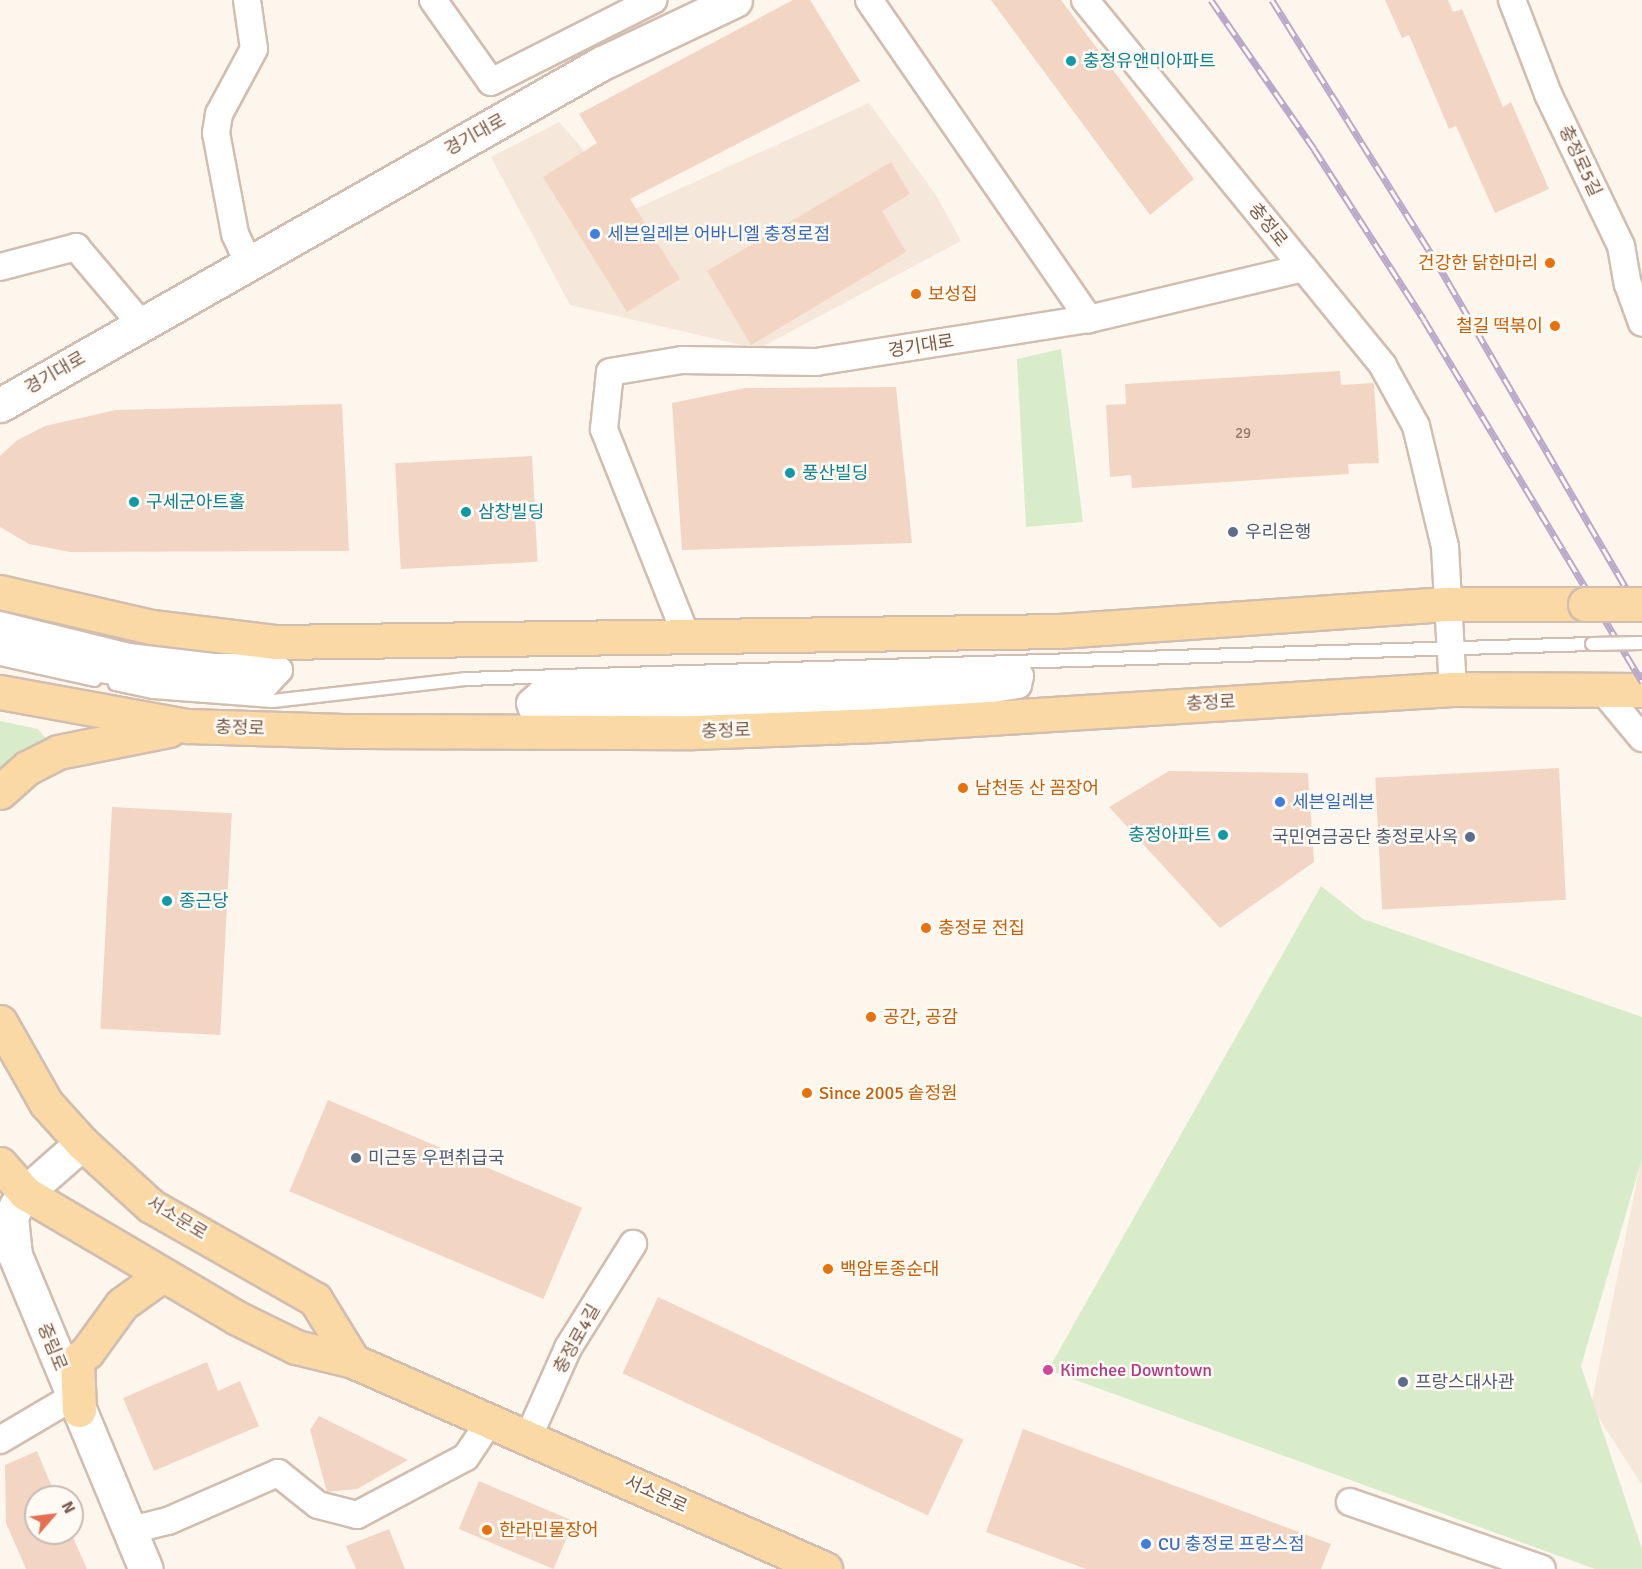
<!DOCTYPE html>
<html>
<head>
<meta charset="utf-8">
<style>
  body { margin:0 }
  #map { position:relative; width:1642px; height:1569px; overflow:hidden; background:#fdf6ec; font-family:Signika,"Noto Sans KR",sans-serif }
  div>[style] { position:absolute }
  [style*='--x'] { left:calc(var(--x)*1px); top:calc(var(--y)*1px); width:calc(var(--w)*1px); rotate:calc(var(--a)*1deg) }
  .residential>* { inset:0; background:#f5e8da }
  .green>* { inset:0; background:#d8ecc9 }
  .building>* { inset:0; background:#f3d5c3; transform-origin:0 0 }
  .roads { filter:drop-shadow(2px 0 #d1beb0) drop-shadow(-2px 0 #d1beb0) drop-shadow(0 2px #d1beb0) drop-shadow(0 -2px #d1beb0) }
  .lane>* { height:12px; margin:-6px; padding:0 6px; transform-origin:6px; border-radius:6px; background:#fff }
  .street>* { height:26px; margin:-13px; padding:0 13px; transform-origin:13px; border-radius:13px; background:#fff }
  .secondary>* { height:33px; margin:-16.5px; padding:0 16.5px; transform-origin:16.5px; border-radius:16.5px; background:#fff }
  .primary>* { height:33px; margin:-16.5px; padding:0 16.5px; transform-origin:16.5px; border-radius:16.5px; background:#fbd9a5 }
  .rail>* { height:7px; margin-top:-3.5px; transform-origin:0; background:repeating-linear-gradient(90deg,#fffaf3 0 14px,#b9a8c9 0 28px); box-sizing:border-box; border-block:2px solid #b9a8c9 }
  .bridges { filter:drop-shadow(2px 0 #d1beb0) drop-shadow(-2px 0 #d1beb0) drop-shadow(0 2px #d1beb0) drop-shadow(0 -2px #d1beb0) }
  .lane-bridge>* { height:12px; margin:-6px; padding:0 6px; transform-origin:6px; border-radius:6px; background:#fff }
  .primary-bridge>* { height:33px; margin:-16.5px; padding:0 16.5px; transform-origin:16.5px; border-radius:16.5px; background:#fbd9a5 }
  .dots>* { width:16px; height:16px; translate:-50% -50%; box-sizing:border-box; border:3px solid #fffaf3; border-radius:50% }
  span { translate:-50% -50%; white-space:nowrap; text-align:center; line-height:1.15; -webkit-text-stroke:5px #fffaf3; paint-order:stroke }
  .number-label { font-size:15px; color:#987a6a }
  .number-label span { -webkit-text-stroke-width:0 }
  .culture-label { font-size:18px; color:#0d838f }
  .left { translate:0 -50%; text-align:left }
  .right { translate:-100% -50%; text-align:right }
  .street-label { font-size:18px; color:#7a5c4d }
  .shop-label { font-size:18px; color:#366cbe }
  .food-label { font-size:18px; color:#c56008 }
  .service-label { font-size:18px; color:#4e5e75 }
  .hotel-label { font-size:18px; color:#b23c85 }
  .north { position:absolute; left:24px; top:1485px; width:60px; height:60px; box-sizing:border-box; background:#fffaf3; border:2px solid #cabbb1; border-radius:50%; rotate:62deg; font-size:16px; font-weight:700; line-height:24px; text-align:center; color:#7a5c4d }
  .north::after { content:''; display:block; margin:auto; width:21px; height:27px; background:#e76f51; clip-path:polygon(50% 0,100% 100%,50% 72%,0 100%) }
</style>
</head>
<body>
<div id="map">
  <div class="residential">
    <div style="clip-path:polygon(869px 103px,936px 195px,961px 241px,758px 349px,570px 305px,491px 157px,559px 122px,635px 209px)"></div>
    <div style="clip-path:polygon(1642px 1156px,1642px 1485px,1591px 1406px)"></div>
  </div>
  <div class="green">
    <div style="clip-path:polygon(1061px 349px,1083px 522px,1026px 527px,1017px 359px)"></div>
    <div style="clip-path:polygon(0 721px,38px 729px,48px 741px,0 771px)"></div>
    <div style="clip-path:polygon(1321px 886px,1363px 919px,1642px 1017px,1642px 1159px,1581px 1366px,1642px 1549px,1642px 1569px,1595px 1569px,1048px 1370px)"></div>
  </div>
  <div class="building">
    <div style="clip-path:polygon(793px 0,810px 0,860px 81px,630px 199px,680px 279px,627px 312px,543px 177px,597px 143px,579px 114px)"></div>
    <div style="clip-path:polygon(991px 0,1061px 0,1194px 179px,1150px 215px)"></div>
    <div style="clip-path:polygon(1385px 0,1448px 0,1453px 12px,1462px 9px,1503px 107px,1511px 102px,1549px 189px,1495px 213px,1456px 126px,1449px 129px,1409px 35px,1402px 38px)"></div>
    <div style="clip-path:polygon(891px 162px,910px 194px,882px 211px,906px 252px,751px 345px,707px 271px)"></div>
    <div style="clip-path:polygon(1340px 371px,1341px 385px,1374px 383px,1379px 463px,1348px 464px,1349px 474px,1132px 488px,1131px 475px,1110px 477px,1106px 405px,1126px 404px,1125px 384px)"></div>
    <div style="clip-path:polygon(896px 387px,912px 543px,682px 550px,672px 403px,745px 388px)"></div>
    <div style="clip-path:polygon(342px 404px,349px 551px,70px 552px,29px 544px,0 527px,0 456px,16px 441px,45px 426px,116px 410px)"></div>
    <div style="left:532px;top:456px;width:106px;height:137px;rotate:87deg"></div>
    <div style="left:1559px;top:768px;width:132px;height:184px;rotate:87deg"></div>
    <div style="clip-path:polygon(1169px 771px,1308px 773px,1314px 862px,1220px 928px,1109px 807px)"></div>
    <div style="left:112px;top:807px;width:120px;height:222px;rotate:3deg"></div>
    <div style="left:328px;top:1100px;width:276px;height:99px;rotate:23deg"></div>
    <div style="left:658px;top:1297px;width:337px;height:84px;rotate:25deg"></div>
    <div style="clip-path:polygon(207px 1362px,218px 1391px,240px 1381px,259px 1426px,154px 1471px,123px 1398px)"></div>
    <div style="clip-path:polygon(319px 1416px,408px 1460px,357px 1489px,327px 1492px,310px 1430px)"></div>
    <div style="clip-path:polygon(1023px 1429px,1331px 1544px,1321px 1569px,1086px 1569px,986px 1532px)"></div>
    <div style="clip-path:polygon(37px 1451px,56px 1497px,36px 1497px,36px 1533px,71px 1533px,87px 1569px,26px 1569px,6px 1523px,5px 1465px)"></div>
    <div style="left:479px;top:1481px;width:103px;height:52px;rotate:23deg"></div>
    <div style="clip-path:polygon(389px 1529px,405px 1569px,356px 1569px,346px 1546px)"></div>
  </div>
  <div class="roads">
    <div class="lane">
      <div style="--x:0;--y:659;--w:97;--a:12.5"></div>
      <div style="--x:115;--y:684;--w:39;--a:12"></div>
      <div style="--x:153;--y:692;--w:120;--a:4.3"></div>
      <div style="--x:273;--y:701;--w:193;--a:-6.5"></div>
      <div style="--x:465;--y:679;--w:1128;--a:-1.78"></div>
    </div>
    <div class="street">
      <div style="--x:247;--y:0;--w:49;--a:81.9"></div>
      <div style="--x:254;--y:49;--w:74;--a:118.3"></div>
      <div style="--x:219;--y:114;--w:19;--a:99"></div>
      <div style="--x:216;--y:133;--w:103;--a:79.3"></div>
      <div style="--x:235;--y:234;--w:31;--a:65"></div>
      <div style="--x:433;--y:0;--w:100;--a:54.7"></div>
      <div style="--x:491;--y:82;--w:182;--a:-26.8"></div>
      <div style="--x:869;--y:0;--w:388;--a:55.4"></div>
      <div style="--x:1085;--y:0;--w:472;--a:50.8"></div>
      <div style="--x:1383;--y:366;--w:68;--a:61.2"></div>
      <div style="--x:1416;--y:426;--w:124;--a:76.5"></div>
      <div style="--x:1445;--y:547;--w:142;--a:86.8"></div>
      <div style="--x:1512;--y:0;--w:101;--a:69"></div>
      <div style="--x:1548;--y:94;--w:169;--a:64.3"></div>
      <div style="--x:1621;--y:246;--w:39;--a:80"></div>
      <div style="--x:1628;--y:284;--w:41;--a:70.3"></div>
      <div style="--x:0;--y:267;--w:79;--a:-14.7"></div>
      <div style="--x:76;--y:247;--w:101;--a:49.8"></div>
      <div style="--x:0;--y:625;--w:132;--a:14"></div>
      <div style="--x:128;--y:657;--w:88;--a:6.6"></div>
      <div style="--x:215;--y:667;--w:60;--a:0"></div>
      <div style="--x:275;--y:667;--w:5;--a:37"></div>
      <div style="--x:279;--y:670;--w:19;--a:133"></div>
      <div style="--x:266;--y:684;--w:102;--a:-177.8"></div>
      <div style="--x:164;--y:680;--w:70;--a:-170.1"></div>
      <div style="--x:95;--y:668;--w:98;--a:-164.7"></div>
      <div style="--x:687;--y:638;--w:225;--a:-111.7"></div>
      <div style="--x:604;--y:429;--w:57;--a:-84"></div>
      <div style="--x:610;--y:372;--w:73;--a:-9.5"></div>
      <div style="--x:682;--y:360;--w:134;--a:0.9"></div>
      <div style="--x:816;--y:362;--w:276;--a:-9"></div>
      <div style="--x:1089;--y:319;--w:220;--a:-13.4"></div>
      <div style="--x:1020;--y:676;--w:9;--a:103"></div>
      <div style="--x:1018;--y:685;--w:102;--a:170.4"></div>
      <div style="--x:917;--y:702;--w:378;--a:178.6"></div>
      <div style="--x:539;--y:711;--w:7;--a:-164"></div>
      <div style="--x:532;--y:709;--w:6;--a:-108"></div>
      <div style="--x:530;--y:703;--w:15;--a:-42"></div>
      <div style="--x:541;--y:693;--w:479;--a:-2"></div>
      <div style="--x:1603;--y:691;--w:61;--a:50.3"></div>
      <div style="--x:528;--y:1438;--w:98;--a:-66"></div>
      <div style="--x:568;--y:1348;--w:123;--a:-58"></div>
      <div style="--x:0;--y:1440;--w:82;--a:-30.6"></div>
      <div style="--x:1350;--y:1502;--w:203;--a:19.2"></div>
      <div style="--x:131;--y:1530;--w:38;--a:-14"></div>
      <div style="--x:168;--y:1521;--w:120;--a:-23.6"></div>
      <div style="--x:278;--y:1473;--w:51;--a:38.7"></div>
      <div style="--x:318;--y:1505;--w:40;--a:14.4"></div>
      <div style="--x:357;--y:1515;--w:123;--a:-28"></div>
      <div style="--x:466;--y:1457;--w:43;--a:-56.3"></div>
    </div>
    <div class="secondary">
      <div style="--x:0;--y:405;--w:692;--a:-29.6"></div>
      <div style="--x:602;--y:63;--w:147;--a:-25.3"></div>
      <div style="--x:82;--y:1143;--w:76;--a:138.7"></div>
      <div style="--x:25;--y:1193;--w:16;--a:125"></div>
      <div style="--x:16;--y:1206;--w:12;--a:114"></div>
      <div style="--x:11;--y:1217;--w:38;--a:84"></div>
      <div style="--x:15;--y:1255;--w:340;--a:67.4"></div>
    </div>
    <div class="primary">
      <div style="--x:0;--y:592;--w:156;--a:13"></div>
      <div style="--x:152;--y:627;--w:125;--a:6.9"></div>
      <div style="--x:276;--y:642;--w:783;--a:-0.8"></div>
      <div style="--x:1059;--y:631;--w:391;--a:-4"></div>
      <div style="--x:1449;--y:604;--w:136;--a:0"></div>
      <div style="--x:0;--y:692;--w:191;--a:10.3"></div>
      <div style="--x:188;--y:726;--w:163;--a:1.8"></div>
      <div style="--x:351;--y:731;--w:342;--a:0.2"></div>
      <div style="--x:693;--y:732;--w:184;--a:-2.2"></div>
      <div style="--x:877;--y:725;--w:577;--a:-3.58"></div>
      <div style="--x:1453;--y:689;--w:189;--a:0.3"></div>
      <div style="--x:0;--y:792;--w:36;--a:-42"></div>
      <div style="--x:27;--y:768;--w:35;--a:-27"></div>
      <div style="--x:58;--y:752;--w:113;--a:-11.2"></div>
      <div style="--x:0;--y:1022;--w:93;--a:60.4"></div>
      <div style="--x:46;--y:1103;--w:54;--a:48"></div>
      <div style="--x:82;--y:1143;--w:93;--a:42.4"></div>
      <div style="--x:151;--y:1206;--w:189;--a:29.6"></div>
      <div style="--x:315;--y:1299;--w:73;--a:58.5"></div>
      <div style="--x:0;--y:1164;--w:38;--a:49"></div>
      <div style="--x:25;--y:1193;--w:246;--a:30.5"></div>
      <div style="--x:237;--y:1318;--w:66;--a:26.2"></div>
      <div style="--x:296;--y:1347;--w:59;--a:13.8"></div>
      <div style="--x:353;--y:1361;--w:516;--a:23.78"></div>
      <div style="--x:79;--y:1410;--w:50;--a:-92.3"></div>
      <div style="--x:77;--y:1360;--w:13;--a:-39"></div>
      <div style="--x:87;--y:1352;--w:59;--a:-53.9"></div>
      <div style="--x:122;--y:1304;--w:49;--a:-35.9"></div>
    </div>
  </div>
  <div class="rail">
    <div style="--x:1211;--y:0;--w:181;--a:55.3"></div>
    <div style="--x:1314;--y:149;--w:203;--a:57.2"></div>
    <div style="--x:1424;--y:320;--w:423;--a:58.9"></div>
    <div style="--x:1272;--y:0;--w:305;--a:57.9"></div>
    <div style="--x:1434;--y:258;--w:413;--a:59.8"></div>
  </div>
  <div class="bridges">
    <div class="lane-bridge">
      <div style="--x:1592;--y:644;--w:50;--a:-1.1"></div>
    </div>
    <div class="primary-bridge">
      <div style="--x:1585;--y:604;--w:57;--a:0"></div>
    </div>
  </div>
  <div class="dots">
    <div style="left:1071px;top:61px;background:#0f9aa8"></div>
    <div style="left:595px;top:234px;background:#3f7fe0"></div>
    <div style="left:1550px;top:263px;background:#e8710a"></div>
    <div style="left:916px;top:294px;background:#e8710a"></div>
    <div style="left:1555px;top:326px;background:#e8710a"></div>
    <div style="left:790px;top:473px;background:#0f9aa8"></div>
    <div style="left:134px;top:502px;background:#0f9aa8"></div>
    <div style="left:466px;top:512px;background:#0f9aa8"></div>
    <div style="left:1233px;top:532px;background:#5c6f8a"></div>
    <div style="left:963px;top:788px;background:#e8710a"></div>
    <div style="left:1280px;top:802px;background:#3f7fe0"></div>
    <div style="left:1223px;top:835px;background:#0f9aa8"></div>
    <div style="left:1470px;top:837px;background:#5c6f8a"></div>
    <div style="left:167px;top:901px;background:#0f9aa8"></div>
    <div style="left:926px;top:928px;background:#e8710a"></div>
    <div style="left:871px;top:1017px;background:#e8710a"></div>
    <div style="left:807px;top:1093px;background:#e8710a"></div>
    <div style="left:356px;top:1158px;background:#5c6f8a"></div>
    <div style="left:828px;top:1269px;background:#e8710a"></div>
    <div style="left:1048px;top:1370px;background:#d1479c"></div>
    <div style="left:1403px;top:1382px;background:#5c6f8a"></div>
    <div style="left:487px;top:1530px;background:#e8710a"></div>
    <div style="left:1146px;top:1544px;background:#3f7fe0"></div>
  </div>
  <div class="number-label">
    <span style="left:1243px;top:434px">29</span>
  </div>
  <div class="culture-label">
    <span class="left" style="left:1083px;top:61px">충정유앤미아파트</span>
    <span class="left" style="left:802px;top:473px">풍산빌딩</span>
    <span class="left" style="left:146px;top:502px">구세군아트홀</span>
    <span class="left" style="left:478px;top:512px">삼창빌딩</span>
    <span class="right" style="left:1211px;top:835px">충정아파트</span>
    <span class="left" style="left:179px;top:901px">종근당</span>
  </div>
  <div class="street-label">
    <span style="left:475px;top:135px;rotate:-29deg">경기대로</span>
    <span style="left:1580px;top:161px;rotate:65deg">충정로5길</span>
    <span style="left:1268px;top:225px;rotate:51deg">충정로</span>
    <span style="left:921px;top:346px;rotate:-9deg">경기대로</span>
    <span style="left:55px;top:373px;rotate:-30deg">경기대로</span>
    <span style="left:1211px;top:703px;rotate:-3deg">충정로</span>
    <span style="left:240px;top:728px;rotate:2deg">충정로</span>
    <span style="left:726px;top:731px;rotate:-2deg">충정로</span>
    <span style="left:177px;top:1218px;rotate:31deg">서소문로</span>
    <span style="left:577px;top:1339px;rotate:-61deg">충정로4길</span>
    <span style="left:52px;top:1347px;rotate:68deg">중림로</span>
    <span style="left:656px;top:1494px;rotate:24deg">서소문로</span>
  </div>
  <div class="shop-label">
    <span class="left" style="left:607px;top:234px">세븐일레븐 어바니엘 충정로점</span>
    <span class="left" style="left:1292px;top:802px">세븐일레븐</span>
    <span class="left" style="left:1158px;top:1544px">CU 충정로 프랑스점</span>
  </div>
  <div class="food-label">
    <span class="right" style="left:1538px;top:263px">건강한 닭한마리</span>
    <span class="left" style="left:928px;top:294px">보성집</span>
    <span class="right" style="left:1543px;top:326px">철길 떡볶이</span>
    <span class="left" style="left:975px;top:788px">남천동 산 꼼장어</span>
    <span class="left" style="left:938px;top:928px">충정로 전집</span>
    <span class="left" style="left:883px;top:1017px">공간, 공감</span>
    <span class="left" style="left:819px;top:1093px">Since 2005 솥정원</span>
    <span class="left" style="left:840px;top:1269px">백암토종순대</span>
    <span class="left" style="left:499px;top:1530px">한라민물장어</span>
  </div>
  <div class="service-label">
    <span class="left" style="left:1245px;top:532px">우리은행</span>
    <span class="right" style="left:1458px;top:837px">국민연금공단 충정로사옥</span>
    <span class="left" style="left:368px;top:1158px">미근동 우편취급국</span>
    <span class="left" style="left:1415px;top:1382px">프랑스대사관</span>
  </div>
  <div class="hotel-label">
    <span class="left" style="left:1060px;top:1370px">Kimchee Downtown</span>
  </div>
  <div class="north">N</div>
</div>
</body>
</html>
